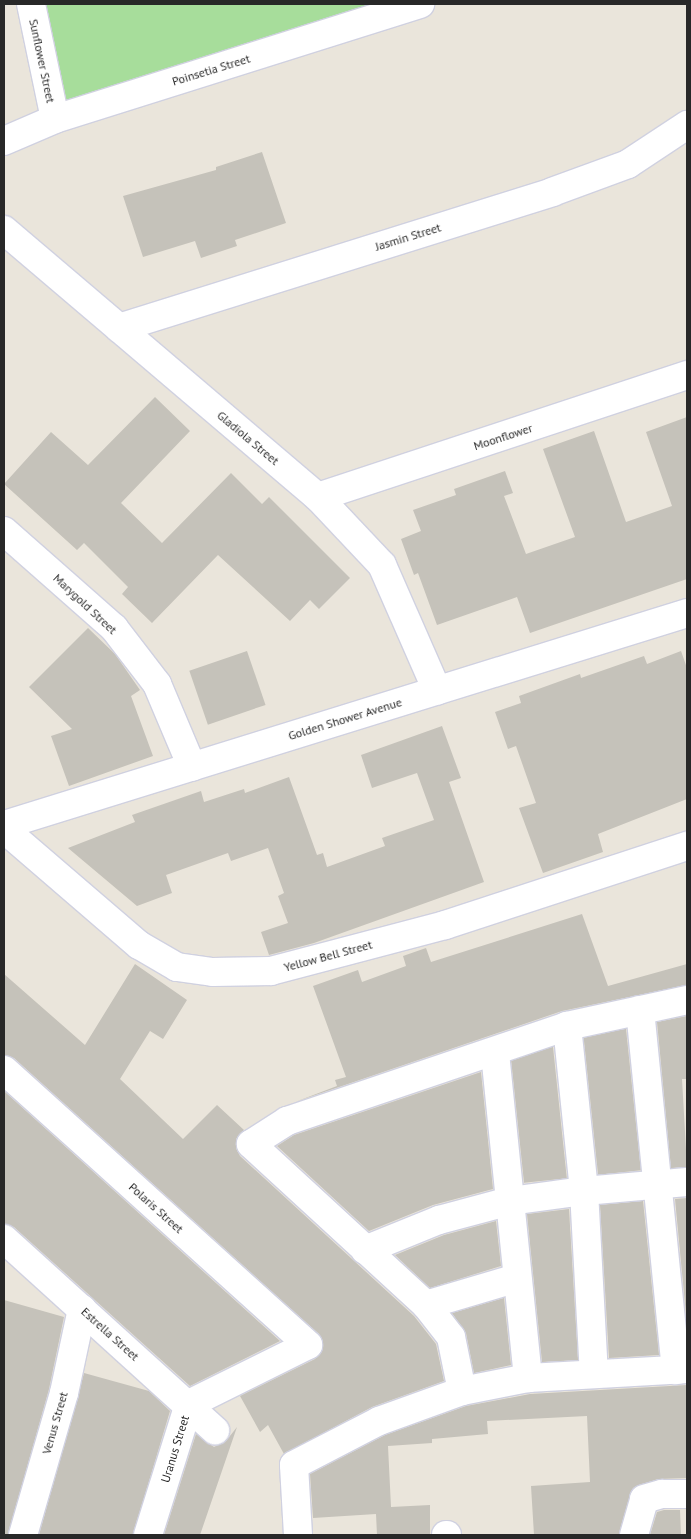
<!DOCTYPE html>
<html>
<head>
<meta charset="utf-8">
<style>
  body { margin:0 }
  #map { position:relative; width:691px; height:1539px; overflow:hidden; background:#eae5db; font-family:"PT Sans",sans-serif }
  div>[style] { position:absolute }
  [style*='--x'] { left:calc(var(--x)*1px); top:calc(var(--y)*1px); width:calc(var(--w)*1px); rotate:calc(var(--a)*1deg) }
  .green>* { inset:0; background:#a7dd9b }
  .building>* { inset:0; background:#c5c2ba; transform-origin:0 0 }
  .roads { filter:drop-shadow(1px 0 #d0d1e0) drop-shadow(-1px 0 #d0d1e0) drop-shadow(0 1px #d0d1e0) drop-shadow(0 -1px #d0d1e0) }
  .minor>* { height:28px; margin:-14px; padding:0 14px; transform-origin:14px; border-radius:14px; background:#fff }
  span { translate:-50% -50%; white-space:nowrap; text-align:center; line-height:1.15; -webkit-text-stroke:4.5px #fff; paint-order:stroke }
  .street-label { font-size:12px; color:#282828 }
  .frame { position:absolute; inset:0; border:5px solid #282828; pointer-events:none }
</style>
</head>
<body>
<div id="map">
  <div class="green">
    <div style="clip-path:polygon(39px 4px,385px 4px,60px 107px)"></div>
  </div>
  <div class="building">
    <div style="clip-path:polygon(262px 152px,286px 223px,235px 240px,237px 246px,201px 258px,195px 241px,143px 257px,123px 196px,216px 170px,216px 167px)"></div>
    <div style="clip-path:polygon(155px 397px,190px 431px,121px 503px,162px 543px,231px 473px,262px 504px,269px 497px,350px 578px,319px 609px,310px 600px,290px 621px,218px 555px,152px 623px,122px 594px,128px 587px,84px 543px,77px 550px,4px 484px,51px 432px,88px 465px)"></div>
    <div style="clip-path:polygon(687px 417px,687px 579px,530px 633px,517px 597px,437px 625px,418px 573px,414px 575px,401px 539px,421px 531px,413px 510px,456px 495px,454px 489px,505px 471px,513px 493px,504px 496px,526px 554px,575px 537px,543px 449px,594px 431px,626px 522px,672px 506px,646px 432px)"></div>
    <div style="clip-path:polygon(88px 628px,115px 654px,140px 690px,131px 696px,153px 756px,69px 786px,51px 736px,72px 729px,29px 687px)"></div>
    <div style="left:247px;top:651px;width:57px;height:61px;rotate:71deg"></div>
    <div style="clip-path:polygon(681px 651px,687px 668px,687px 799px,598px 834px,603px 852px,543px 873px,519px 808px,536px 803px,516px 746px,508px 749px,495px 712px,521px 703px,519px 696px,580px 674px,581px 678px,644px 656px,647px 664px)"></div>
    <div style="clip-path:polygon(442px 726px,461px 778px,449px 782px,484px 882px,314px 943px,269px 955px,261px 932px,288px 923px,278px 896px,284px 893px,268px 848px,231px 861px,228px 853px,166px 875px,172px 893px,137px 906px,68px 848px,135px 822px,132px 815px,201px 791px,204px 802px,244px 789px,245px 793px,289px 777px,317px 855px,323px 853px,327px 867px,385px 846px,382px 838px,434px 820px,417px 773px,372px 788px,361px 755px)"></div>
    <div style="clip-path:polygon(582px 914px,608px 986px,687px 964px,687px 985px,562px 1011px,295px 1102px,337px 1086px,335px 1080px,346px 1077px,313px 986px,358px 970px,362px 982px,406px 966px,403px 956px,426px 948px,431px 962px)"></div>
    <div style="clip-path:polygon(135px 964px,187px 1000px,163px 1039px,150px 1031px,120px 1079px,183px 1139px,217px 1105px,244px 1130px,236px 1139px,236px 1148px,240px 1156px,414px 1316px,436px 1344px,444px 1381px,372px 1407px,284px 1454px,268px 1425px,260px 1432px,240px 1396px,315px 1359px,323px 1347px,319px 1334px,14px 1058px,4px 1055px,4px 974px,85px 1045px)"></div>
    <div style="clip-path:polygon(687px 1016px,687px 1079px,682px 1079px,687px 1167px,671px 1168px,657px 1022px)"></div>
    <div style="left:626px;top:1029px;width:142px;height:43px;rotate:84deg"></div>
    <div style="left:553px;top:1047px;width:132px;height:43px;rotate:84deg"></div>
    <div style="clip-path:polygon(481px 1072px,493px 1189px,433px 1205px,369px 1231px,277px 1146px,294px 1135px)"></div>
    <div style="clip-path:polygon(4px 1091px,280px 1341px,190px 1386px,14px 1227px,4px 1224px)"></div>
    <div style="clip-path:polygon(687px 1198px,687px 1325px,675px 1199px)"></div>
    <div style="clip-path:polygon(643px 1201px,659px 1355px,609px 1358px,600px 1205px)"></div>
    <div style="clip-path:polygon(569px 1209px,578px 1360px,542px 1362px,527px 1214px)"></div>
    <div style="clip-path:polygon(496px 1221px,501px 1266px,430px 1288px,395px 1255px,444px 1235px)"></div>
    <div style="clip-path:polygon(504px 1298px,511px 1365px,474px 1373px,466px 1333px,452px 1313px)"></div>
    <div style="clip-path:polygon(4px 1300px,64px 1317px,49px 1389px,8px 1535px,4px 1535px)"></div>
    <div style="clip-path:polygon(84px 1373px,149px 1391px,170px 1411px,133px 1535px,39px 1535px)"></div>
    <div style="clip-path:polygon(687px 1385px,687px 1478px,658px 1479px,633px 1488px,619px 1535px,534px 1535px,531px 1486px,590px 1482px,587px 1416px,487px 1421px,488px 1434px,432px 1439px,432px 1443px,388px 1446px,391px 1507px,430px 1505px,430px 1535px,377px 1535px,376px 1514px,313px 1518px,310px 1474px,385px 1435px,466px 1406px,530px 1394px)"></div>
    <div style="clip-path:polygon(237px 1427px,200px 1535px,164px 1535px,196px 1434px,214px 1447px,226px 1441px)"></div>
    <div style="clip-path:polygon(664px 1510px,680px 1510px,681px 1535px,650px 1535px,657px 1512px)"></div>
  </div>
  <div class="roads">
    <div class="minor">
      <div style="--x:31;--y:4;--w:117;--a:78.2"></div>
      <div style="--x:4;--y:141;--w:56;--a:-23.3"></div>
      <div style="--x:55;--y:119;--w:383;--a:-17.5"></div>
      <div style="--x:4;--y:230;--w:412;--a:40.4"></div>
      <div style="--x:318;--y:497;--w:93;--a:46.7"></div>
      <div style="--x:382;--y:565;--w:137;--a:66.3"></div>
      <div style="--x:119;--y:328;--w:454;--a:-17.4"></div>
      <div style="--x:552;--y:192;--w:81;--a:-20.2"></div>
      <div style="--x:628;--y:164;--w:71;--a:-33.5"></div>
      <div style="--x:318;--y:497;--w:389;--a:-18.3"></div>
      <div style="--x:4;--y:531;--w:147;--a:41.4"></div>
      <div style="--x:114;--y:628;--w:71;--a:52.5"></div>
      <div style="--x:157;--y:684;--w:90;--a:67.1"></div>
      <div style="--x:4;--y:825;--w:715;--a:-17.24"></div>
      <div style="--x:4;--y:829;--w:178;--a:40.7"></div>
      <div style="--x:139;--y:945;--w:44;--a:30.1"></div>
      <div style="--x:177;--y:967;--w:36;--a:8"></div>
      <div style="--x:213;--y:972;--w:58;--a:-1"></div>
      <div style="--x:271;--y:971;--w:180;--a:-14.8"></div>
      <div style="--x:445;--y:925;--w:255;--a:-18.1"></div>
      <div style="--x:640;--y:1010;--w:362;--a:84.3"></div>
      <div style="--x:567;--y:1026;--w:166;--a:84.1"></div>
      <div style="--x:584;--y:1191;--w:182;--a:86.9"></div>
      <div style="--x:495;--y:1053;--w:327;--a:84.2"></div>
      <div style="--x:4;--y:1070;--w:410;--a:42.1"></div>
      <div style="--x:308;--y:1345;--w:133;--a:153.6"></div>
      <div style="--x:189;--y:1404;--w:137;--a:107.4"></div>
      <div style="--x:4;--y:1239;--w:285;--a:42.2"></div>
      <div style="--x:365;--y:1250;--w:80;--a:-22.1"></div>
      <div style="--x:439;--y:1220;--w:73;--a:-15"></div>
      <div style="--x:510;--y:1201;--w:75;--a:-7.7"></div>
      <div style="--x:584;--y:1191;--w:103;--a:-5"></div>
      <div style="--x:426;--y:1305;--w:95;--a:-16.5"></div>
      <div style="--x:462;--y:1391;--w:55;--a:-101.5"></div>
      <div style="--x:451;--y:1337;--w:41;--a:-128"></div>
      <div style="--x:426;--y:1305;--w:238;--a:-137.4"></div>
      <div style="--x:251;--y:1144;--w:43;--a:-32.6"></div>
      <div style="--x:287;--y:1121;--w:296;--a:-18.7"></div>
      <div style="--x:567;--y:1026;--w:123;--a:-12.2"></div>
      <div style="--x:23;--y:1535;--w:148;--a:-73.9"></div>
      <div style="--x:64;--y:1393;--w:86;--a:-77.9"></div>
      <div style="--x:298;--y:1535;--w:70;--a:-93.3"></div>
      <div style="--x:294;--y:1465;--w:96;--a:-27.4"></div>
      <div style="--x:379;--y:1421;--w:88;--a:-19.9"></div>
      <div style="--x:462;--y:1391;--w:67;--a:-11.1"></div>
      <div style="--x:528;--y:1378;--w:159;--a:-3.2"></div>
      <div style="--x:446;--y:1535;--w:1;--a:0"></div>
      <div style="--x:634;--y:1535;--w:37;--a:-74"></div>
      <div style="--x:644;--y:1499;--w:19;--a:-16"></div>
      <div style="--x:662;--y:1494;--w:25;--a:0"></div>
    </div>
  </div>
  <div class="street-label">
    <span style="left:42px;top:61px;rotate:78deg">Sunflower Street</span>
    <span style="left:211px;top:70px;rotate:-17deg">Poinsetia Street</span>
    <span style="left:408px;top:237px;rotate:-17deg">Jasmin Street</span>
    <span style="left:503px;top:437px;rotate:-18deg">Moonflower</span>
    <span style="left:248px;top:438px;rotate:40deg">Gladiola Street</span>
    <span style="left:85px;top:604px;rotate:43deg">Marygold Street</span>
    <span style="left:345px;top:719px;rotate:-17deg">Golden Shower Avenue</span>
    <span style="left:328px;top:956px;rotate:-15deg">Yellow Bell Street</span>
    <span style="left:156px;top:1208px;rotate:42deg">Polaris Street</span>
    <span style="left:110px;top:1334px;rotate:42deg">Estrella Street</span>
    <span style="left:55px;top:1423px;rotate:-74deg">Venus Street</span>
    <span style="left:175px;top:1449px;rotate:-73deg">Uranus Street</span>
  </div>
  <div class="frame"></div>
</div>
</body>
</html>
